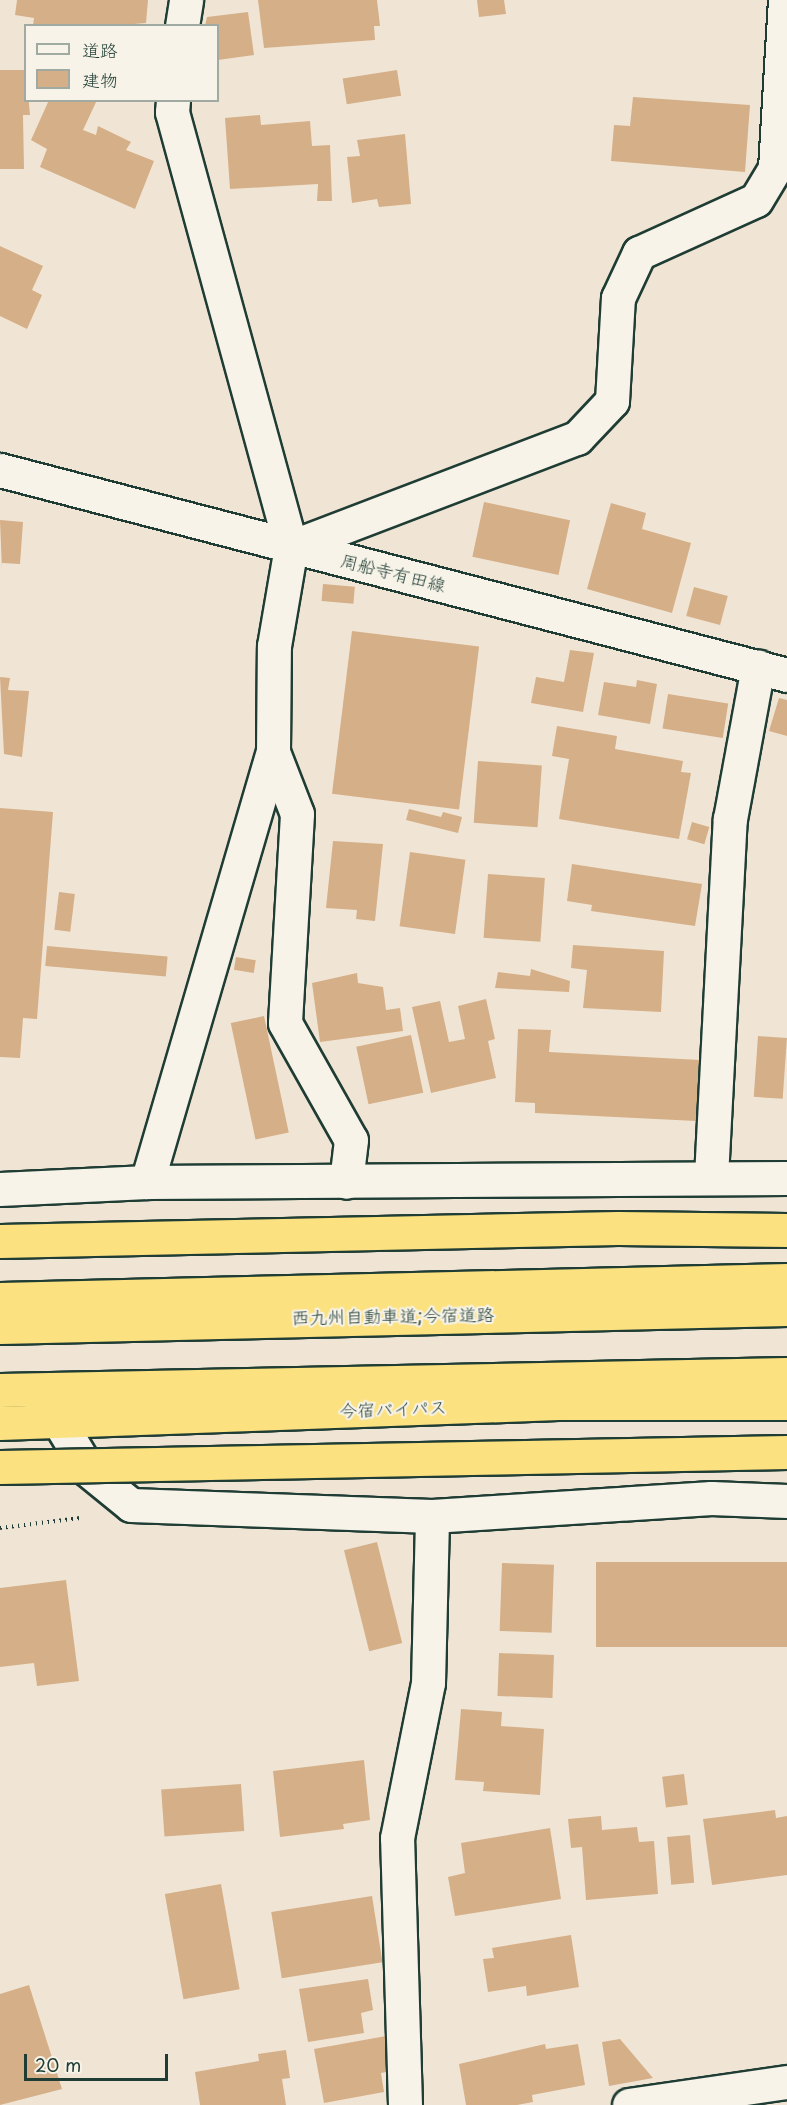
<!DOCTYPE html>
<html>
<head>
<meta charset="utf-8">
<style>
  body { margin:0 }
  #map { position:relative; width:787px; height:2105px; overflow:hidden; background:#f0e5d5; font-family:"Playpen Sans","Klee One",sans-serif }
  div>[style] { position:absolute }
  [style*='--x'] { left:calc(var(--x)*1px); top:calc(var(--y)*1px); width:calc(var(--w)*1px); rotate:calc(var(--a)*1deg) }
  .building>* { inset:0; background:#d5af87; transform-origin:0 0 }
  .path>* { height:4px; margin-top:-2px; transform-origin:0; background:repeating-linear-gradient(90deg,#1f3d34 0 1.5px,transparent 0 6px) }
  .roads { filter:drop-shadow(2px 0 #1f3d34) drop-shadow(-2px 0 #1f3d34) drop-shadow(0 2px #1f3d34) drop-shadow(0 -2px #1f3d34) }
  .street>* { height:33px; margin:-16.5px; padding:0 16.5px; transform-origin:16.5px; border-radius:16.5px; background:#f7f3e8 }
  .secondary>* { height:33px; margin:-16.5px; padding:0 16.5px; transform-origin:16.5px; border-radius:16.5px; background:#f7f3e8 }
  .highway>* { height:33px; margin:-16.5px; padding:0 16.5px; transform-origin:16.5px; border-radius:16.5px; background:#fbe180 }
  .bridges { filter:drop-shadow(2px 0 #1f3d34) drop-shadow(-2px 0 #1f3d34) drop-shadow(0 2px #1f3d34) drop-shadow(0 -2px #1f3d34) }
  .highway-bridge>* { height:33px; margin:-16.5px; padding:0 16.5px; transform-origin:16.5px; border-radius:16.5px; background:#fbe180 }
  span { translate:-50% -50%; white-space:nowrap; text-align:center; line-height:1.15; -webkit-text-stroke:4.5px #f7f3e8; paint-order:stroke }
  .street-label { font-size:18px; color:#1f3d34 }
  .legend { position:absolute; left:24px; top:24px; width:195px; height:78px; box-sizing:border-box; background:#f7f3e8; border:2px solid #a1aaa0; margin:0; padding:8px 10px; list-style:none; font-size:18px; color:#1f3d34 }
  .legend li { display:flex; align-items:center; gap:12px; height:30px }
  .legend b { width:30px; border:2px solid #a1aaa0 }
  .scale { position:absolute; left:24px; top:2054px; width:144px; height:27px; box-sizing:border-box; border:3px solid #1f3d34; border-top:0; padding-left:8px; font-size:18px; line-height:21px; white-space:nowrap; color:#1f3d34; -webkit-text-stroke:4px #f7f3e8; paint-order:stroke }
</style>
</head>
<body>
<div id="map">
  <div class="building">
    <div style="clip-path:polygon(17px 0,148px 0,146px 23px,110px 26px,33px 25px,34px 18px,15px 15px)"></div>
    <div style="clip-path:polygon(258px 0,377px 0,380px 26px,374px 26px,375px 40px,264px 48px)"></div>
    <div style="clip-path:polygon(477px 0,504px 0,506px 14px,479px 17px)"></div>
    <div style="clip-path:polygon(248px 12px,254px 55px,218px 60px,218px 26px,205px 26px,207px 17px)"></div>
    <div style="clip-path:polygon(0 70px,26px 70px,30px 115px,23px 115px,24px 169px,0 169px)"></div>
    <div style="left:397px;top:70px;width:26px;height:55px;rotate:81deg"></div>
    <div style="clip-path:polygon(633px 97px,750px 105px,745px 172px,611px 161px,614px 125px,630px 126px)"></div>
    <div style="clip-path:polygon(49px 100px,97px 100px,83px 130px,96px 135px,98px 126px,131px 142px,126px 150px,154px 161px,135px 209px,40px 167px,47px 149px,31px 140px)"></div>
    <div style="clip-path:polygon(260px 115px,261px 125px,310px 121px,312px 146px,330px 145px,332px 201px,317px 201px,318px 184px,230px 189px,225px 118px)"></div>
    <div style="clip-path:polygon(405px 134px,411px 204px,379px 207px,377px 199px,352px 203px,347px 157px,360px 156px,357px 140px)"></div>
    <div style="clip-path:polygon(0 246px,43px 266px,32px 290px,42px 295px,27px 329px,0 316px)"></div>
    <div style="left:484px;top:502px;width:88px;height:56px;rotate:12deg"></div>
    <div style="clip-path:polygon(611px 503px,646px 513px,642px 529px,691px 543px,672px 613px,587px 589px)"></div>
    <div style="clip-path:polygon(0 520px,23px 522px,20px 564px,2px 563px,2px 570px)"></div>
    <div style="left:323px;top:584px;width:32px;height:17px;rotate:5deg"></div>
    <div style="left:694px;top:587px;width:35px;height:30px;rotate:15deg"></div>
    <div style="left:352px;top:631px;width:128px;height:164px;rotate:7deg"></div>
    <div style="clip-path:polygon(570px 650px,594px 653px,583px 712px,531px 703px,536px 677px,564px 682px)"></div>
    <div style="clip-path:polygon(0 677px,10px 678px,8px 690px,29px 691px,22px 757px,4px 754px)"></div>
    <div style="clip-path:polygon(637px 680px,657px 684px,650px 724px,598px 715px,604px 682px,636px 687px)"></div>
    <div style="left:668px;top:694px;width:61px;height:35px;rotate:9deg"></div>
    <div style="clip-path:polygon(779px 698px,787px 700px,787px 736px,769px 731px)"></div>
    <div style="clip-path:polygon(557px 726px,617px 736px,615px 749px,683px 761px,681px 772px,691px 773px,679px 839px,559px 819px,569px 759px,552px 756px)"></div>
    <div style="left:478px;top:761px;width:64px;height:62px;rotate:4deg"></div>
    <div style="clip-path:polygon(0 808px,53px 812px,37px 1019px,23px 1018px,20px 1058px,0 1057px)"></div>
    <div style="clip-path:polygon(409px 809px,441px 817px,443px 812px,462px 817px,458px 833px,406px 820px)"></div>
    <div style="left:692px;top:822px;width:18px;height:18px;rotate:16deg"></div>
    <div style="clip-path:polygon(333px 841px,383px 844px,375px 921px,356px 919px,357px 910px,326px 908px)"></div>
    <div style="left:410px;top:852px;width:56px;height:75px;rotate:8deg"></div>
    <div style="clip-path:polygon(572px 864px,702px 884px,695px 926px,591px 911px,592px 905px,567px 901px)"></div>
    <div style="left:488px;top:874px;width:57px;height:64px;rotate:4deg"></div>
    <div style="left:59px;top:892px;width:16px;height:38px;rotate:7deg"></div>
    <div style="clip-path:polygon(573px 945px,664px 951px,661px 1012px,583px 1008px,587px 970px,571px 968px)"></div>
    <div style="left:47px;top:946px;width:121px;height:20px;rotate:5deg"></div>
    <div style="left:236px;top:957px;width:20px;height:13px;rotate:9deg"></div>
    <div style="clip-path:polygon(531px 969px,570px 981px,569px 992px,495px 988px,498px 972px,530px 976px)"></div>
    <div style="clip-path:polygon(357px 973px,358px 983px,383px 987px,386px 1010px,400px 1008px,403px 1031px,320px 1042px,312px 983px)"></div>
    <div style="clip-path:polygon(486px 999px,495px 1039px,488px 1041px,496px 1078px,431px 1093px,412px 1007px,440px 1001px,449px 1042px,465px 1039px,458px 1006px)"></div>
    <div style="left:264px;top:1016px;width:119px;height:34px;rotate:78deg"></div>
    <div style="clip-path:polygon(518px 1029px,551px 1030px,549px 1052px,700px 1060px,696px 1121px,535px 1113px,535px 1103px,515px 1102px)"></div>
    <div style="left:411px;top:1035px;width:59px;height:56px;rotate:78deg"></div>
    <div style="left:758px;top:1036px;width:29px;height:61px;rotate:4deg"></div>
    <div style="left:377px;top:1542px;width:104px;height:34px;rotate:76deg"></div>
    <div style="left:787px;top:1562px;width:85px;height:191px;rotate:90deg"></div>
    <div style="left:502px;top:1563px;width:52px;height:68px;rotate:2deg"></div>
    <div style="clip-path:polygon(66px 1580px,79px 1681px,37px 1686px,34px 1663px,0 1667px,0 1588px)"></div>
    <div style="left:499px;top:1653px;width:55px;height:43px;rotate:2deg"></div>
    <div style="clip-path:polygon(461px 1709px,502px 1712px,501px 1726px,544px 1729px,540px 1795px,483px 1791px,484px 1782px,455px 1780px)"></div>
    <div style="clip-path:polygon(364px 1760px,370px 1820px,343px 1824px,344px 1829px,280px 1837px,273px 1771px)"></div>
    <div style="left:684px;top:1774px;width:31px;height:22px;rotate:83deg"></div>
    <div style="left:241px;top:1784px;width:47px;height:80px;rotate:86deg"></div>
    <div style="clip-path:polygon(775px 1810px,776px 1818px,787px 1816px,787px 1875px,712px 1885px,703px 1819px)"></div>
    <div style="clip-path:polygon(601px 1816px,602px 1830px,637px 1827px,639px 1842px,654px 1841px,658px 1894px,586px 1900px,582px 1847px,571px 1848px,568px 1819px)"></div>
    <div style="clip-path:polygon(550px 1828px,561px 1899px,455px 1916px,448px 1877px,465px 1873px,461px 1843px)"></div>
    <div style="left:690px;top:1835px;width:48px;height:23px;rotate:85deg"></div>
    <div style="left:221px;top:1884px;width:107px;height:57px;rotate:80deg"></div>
    <div style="left:372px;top:1896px;width:67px;height:102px;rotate:81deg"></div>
    <div style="clip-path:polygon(571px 1935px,579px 1987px,527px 1996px,526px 1986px,488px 1992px,483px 1959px,494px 1958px,492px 1948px)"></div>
    <div style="clip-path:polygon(368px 1979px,373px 2010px,361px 2013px,364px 2033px,308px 2042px,299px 1989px)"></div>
    <div style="clip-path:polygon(29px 1985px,62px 2089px,0 2105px,0 1994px)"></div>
    <div style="clip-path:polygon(386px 2036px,392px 2071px,381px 2073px,384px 2092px,324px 2103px,314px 2049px)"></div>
    <div style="clip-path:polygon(620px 2039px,653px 2078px,609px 2086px,602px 2042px)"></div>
    <div style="clip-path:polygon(545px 2044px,546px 2049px,578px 2044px,585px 2085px,532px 2095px,533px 2102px,517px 2105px,466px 2105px,459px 2064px)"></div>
    <div style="clip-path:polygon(286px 2050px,290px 2078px,282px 2079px,286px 2105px,200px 2105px,195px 2072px,259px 2061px,258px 2054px)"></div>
  </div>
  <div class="path">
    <div style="--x:0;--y:1528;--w:81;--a:-7.1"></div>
  </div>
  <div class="roads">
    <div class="street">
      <div style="--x:182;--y:26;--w:26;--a:-81"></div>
      <div style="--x:291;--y:547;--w:306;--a:-20.9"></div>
      <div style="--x:577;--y:438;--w:51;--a:-46.6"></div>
      <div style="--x:612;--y:401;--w:103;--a:-86.7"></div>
      <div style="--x:618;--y:298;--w:50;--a:-65"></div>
      <div style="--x:639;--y:253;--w:128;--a:-24.4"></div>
      <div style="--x:756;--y:200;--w:37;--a:-59"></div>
      <div style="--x:775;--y:168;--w:168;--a:-86.6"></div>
      <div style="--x:273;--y:752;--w:66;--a:68.8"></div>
      <div style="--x:297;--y:814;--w:209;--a:93.3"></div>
      <div style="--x:285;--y:1023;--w:134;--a:60.6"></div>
      <div style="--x:351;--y:1140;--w:42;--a:96.8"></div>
      <div style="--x:711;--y:1177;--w:359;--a:-87"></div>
      <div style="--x:730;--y:819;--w:155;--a:-79.6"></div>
      <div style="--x:147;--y:1182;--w:448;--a:-73.7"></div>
      <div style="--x:273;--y:752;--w:106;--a:-89.5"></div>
      <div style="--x:274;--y:646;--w:100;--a:-80.3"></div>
      <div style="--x:291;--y:547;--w:451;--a:-105.3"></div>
      <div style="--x:172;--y:112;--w:12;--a:-85"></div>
      <div style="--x:0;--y:1189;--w:147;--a:-2.7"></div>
      <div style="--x:147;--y:1182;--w:640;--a:-0.36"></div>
      <div style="--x:58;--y:1420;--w:58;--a:59"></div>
      <div style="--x:88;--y:1470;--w:55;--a:39.1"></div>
      <div style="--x:131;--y:1505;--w:301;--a:2.1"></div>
      <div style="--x:432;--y:1516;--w:280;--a:-3.7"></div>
      <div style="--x:711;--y:1498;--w:76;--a:2.3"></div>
      <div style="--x:405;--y:2105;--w:267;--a:-91.7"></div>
      <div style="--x:397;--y:1838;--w:158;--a:-78.7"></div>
      <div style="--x:428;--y:1683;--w:167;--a:-88.6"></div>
      <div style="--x:629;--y:2105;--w:160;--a:-8.3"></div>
    </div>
    <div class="secondary">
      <div style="--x:0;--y:470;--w:813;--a:14.6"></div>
    </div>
    <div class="highway">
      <div style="--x:0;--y:1241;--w:618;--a:-1.21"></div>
      <div style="--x:618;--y:1228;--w:169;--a:0.7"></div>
      <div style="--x:0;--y:1299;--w:787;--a:-1.38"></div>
      <div style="--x:0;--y:1327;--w:787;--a:-1.31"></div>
      <div style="--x:0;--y:1390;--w:787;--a:-1.16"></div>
      <div style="--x:0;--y:1423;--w:558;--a:-2.05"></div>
      <div style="--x:558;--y:1403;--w:229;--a:0"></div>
    </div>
  </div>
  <div class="bridges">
    <div class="highway-bridge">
      <div style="--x:0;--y:1467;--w:787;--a:-1.09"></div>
    </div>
  </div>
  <div class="street-label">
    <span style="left:393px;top:573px;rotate:14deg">周船寺有田線</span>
    <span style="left:393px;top:1316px;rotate:-1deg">西九州自動車道;今宿道路</span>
    <span style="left:393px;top:1409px;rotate:-2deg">今宿バイパス</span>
  </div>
  <ul class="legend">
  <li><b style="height:8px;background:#f7f3e8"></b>道路</li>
  <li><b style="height:16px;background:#d5af87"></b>建物</li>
  </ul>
  <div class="scale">20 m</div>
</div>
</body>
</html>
